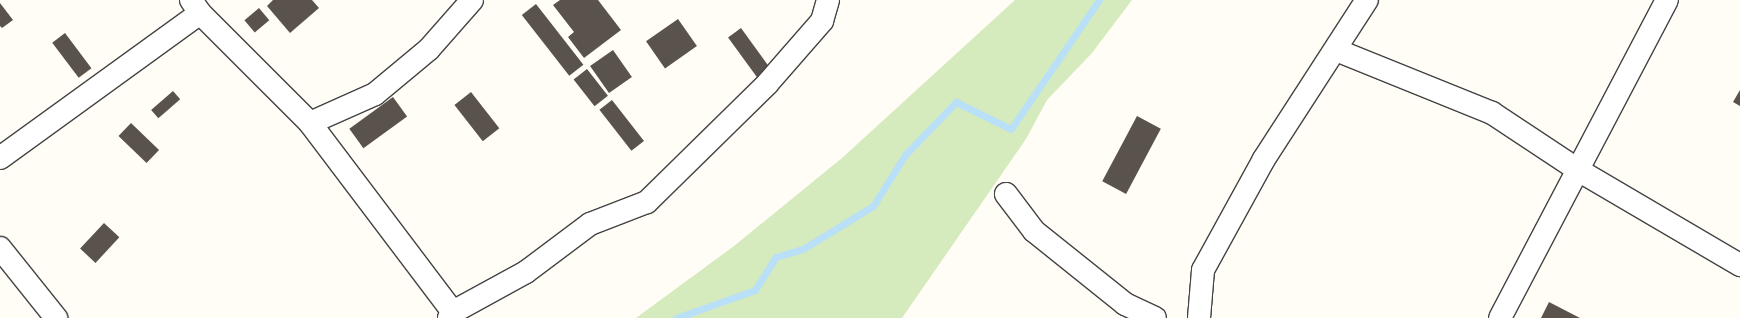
<!DOCTYPE html>
<html>
<head>
<meta charset="utf-8">
<style>
  body { margin:0 }
  #map { position:relative; width:1740px; height:318px; overflow:hidden; background:#fffdf5; font-family:Literata,serif }
  div>[style] { position:absolute }
  [style*='--x'] { left:calc(var(--x)*1px); top:calc(var(--y)*1px); width:calc(var(--w)*1px); rotate:calc(var(--a)*1deg) }
  .green>* { inset:0; background:#d5ebbd }
  .stream>* { height:7px; margin:-3.5px; padding:0 3.5px; transform-origin:3.5px; border-radius:3.5px; background:#b9e0f7 }
  .building>* { inset:0; background:#5a524d; transform-origin:0 0 }
  .roads { filter:drop-shadow(1px 0 #444) drop-shadow(-1px 0 #444) drop-shadow(0 1px #444) drop-shadow(0 -1px #444) }
  .street>* { height:22px; margin:-11px; padding:0 11px; transform-origin:11px; border-radius:11px; background:#fff }
  span { translate:-50% -50%; white-space:nowrap; text-align:center; line-height:1.15; -webkit-text-stroke:4px #fff; paint-order:stroke }
</style>
</head>
<body>
<div id="map">
  <div class="green">
    <div style="clip-path:polygon(1015px 0,1132px 0,1092px 53px,1047px 100px,1026px 139px,902px 318px,636px 318px,734px 246px,842px 158px)"></div>
  </div>
  <div class="stream">
    <div style="--x:676;--y:318;--w:84;--a:-19.5"></div>
    <div style="--x:755;--y:290;--w:39;--a:-58"></div>
    <div style="--x:776;--y:257;--w:28;--a:-17"></div>
    <div style="--x:803;--y:249;--w:82;--a:-31.6"></div>
    <div style="--x:873;--y:206;--w:60;--a:-57.9"></div>
    <div style="--x:905;--y:155;--w:74;--a:-46.1"></div>
    <div style="--x:956;--y:102;--w:61;--a:26.1"></div>
    <div style="--x:1011;--y:129;--w:156;--a:-55.7"></div>
  </div>
  <div class="building">
    <div style="clip-path:polygon(273px 0,312px 0,319px 8px,290px 33px,267px 6px)"></div>
    <div style="clip-path:polygon(560px 0,598px 0,621px 30px,584px 58px,568px 37px,574px 32px,553px 5px)"></div>
    <div style="clip-path:polygon(0 3px,13px 20px,2px 28px,0 26px)"></div>
    <div style="left:536px;top:4px;width:77px;height:18px;rotate:52deg"></div>
    <div style="left:259px;top:8px;width:16px;height:19px;rotate:50deg"></div>
    <div style="left:678px;top:19px;width:33px;height:39px;rotate:55deg"></div>
    <div style="left:741px;top:28px;width:49px;height:16px;rotate:54deg"></div>
    <div style="left:65px;top:33px;width:44px;height:16px;rotate:53deg"></div>
    <div style="left:613px;top:50px;width:33px;height:28px;rotate:55deg"></div>
    <div style="left:587px;top:69px;width:34px;height:17px;rotate:52deg"></div>
    <div style="clip-path:polygon(1740px 90px,1740px 106px,1733px 102px)"></div>
    <div style="left:173px;top:91px;width:11px;height:29px;rotate:49deg"></div>
    <div style="left:471px;top:92px;width:46px;height:21px;rotate:52deg"></div>
    <div style="left:393px;top:97px;width:24px;height:54px;rotate:54deg"></div>
    <div style="left:612px;top:100px;width:52px;height:16px;rotate:52deg"></div>
    <div style="left:1137px;top:116px;width:27px;height:74px;rotate:28deg"></div>
    <div style="left:131px;top:123px;width:39px;height:18px;rotate:44deg"></div>
    <div style="left:104px;top:223px;width:21px;height:35px;rotate:43deg"></div>
    <div style="clip-path:polygon(1549px 302px,1580px 318px,1541px 318px)"></div>
  </div>
  <div class="roads">
    <div class="street">
      <div style="--x:191;--y:0;--w:16;--a:55"></div>
      <div style="--x:200;--y:13;--w:156;--a:45"></div>
      <div style="--x:310;--y:123;--w:71;--a:-24"></div>
      <div style="--x:375;--y:94;--w:70;--a:-39.8"></div>
      <div style="--x:429;--y:49;--w:65;--a:-48.7"></div>
      <div style="--x:1336;--y:50;--w:168;--a:22"></div>
      <div style="--x:1492;--y:113;--w:103;--a:33.5"></div>
      <div style="--x:1578;--y:170;--w:188;--a:30.4"></div>
      <div style="--x:310;--y:123;--w:237;--a:52.9"></div>
      <div style="--x:0;--y:158;--w:247;--a:-35.9"></div>
      <div style="--x:1006;--y:194;--w:46;--a:52.9"></div>
      <div style="--x:1034;--y:231;--w:117;--a:38.7"></div>
      <div style="--x:1125;--y:304;--w:33;--a:25"></div>
      <div style="--x:0;--y:248;--w:90;--a:51.3"></div>
      <div style="--x:449;--y:318;--w:7;--a:-56"></div>
      <div style="--x:453;--y:312;--w:83;--a:-28.7"></div>
      <div style="--x:526;--y:272;--w:80;--a:-36.9"></div>
      <div style="--x:590;--y:224;--w:61;--a:-21.1"></div>
      <div style="--x:647;--y:202;--w:168;--a:-44.5"></div>
      <div style="--x:767;--y:84;--w:84;--a:-48.9"></div>
      <div style="--x:822;--y:21;--w:22;--a:-74"></div>
      <div style="--x:1199;--y:318;--w:48;--a:-85.2"></div>
      <div style="--x:1203;--y:270;--w:127;--a:-61.2"></div>
      <div style="--x:1264;--y:159;--w:189;--a:-57.1"></div>
      <div style="--x:1500;--y:318;--w:359;--a:-62.3"></div>
    </div>
  </div>
</div>
</body>
</html>
